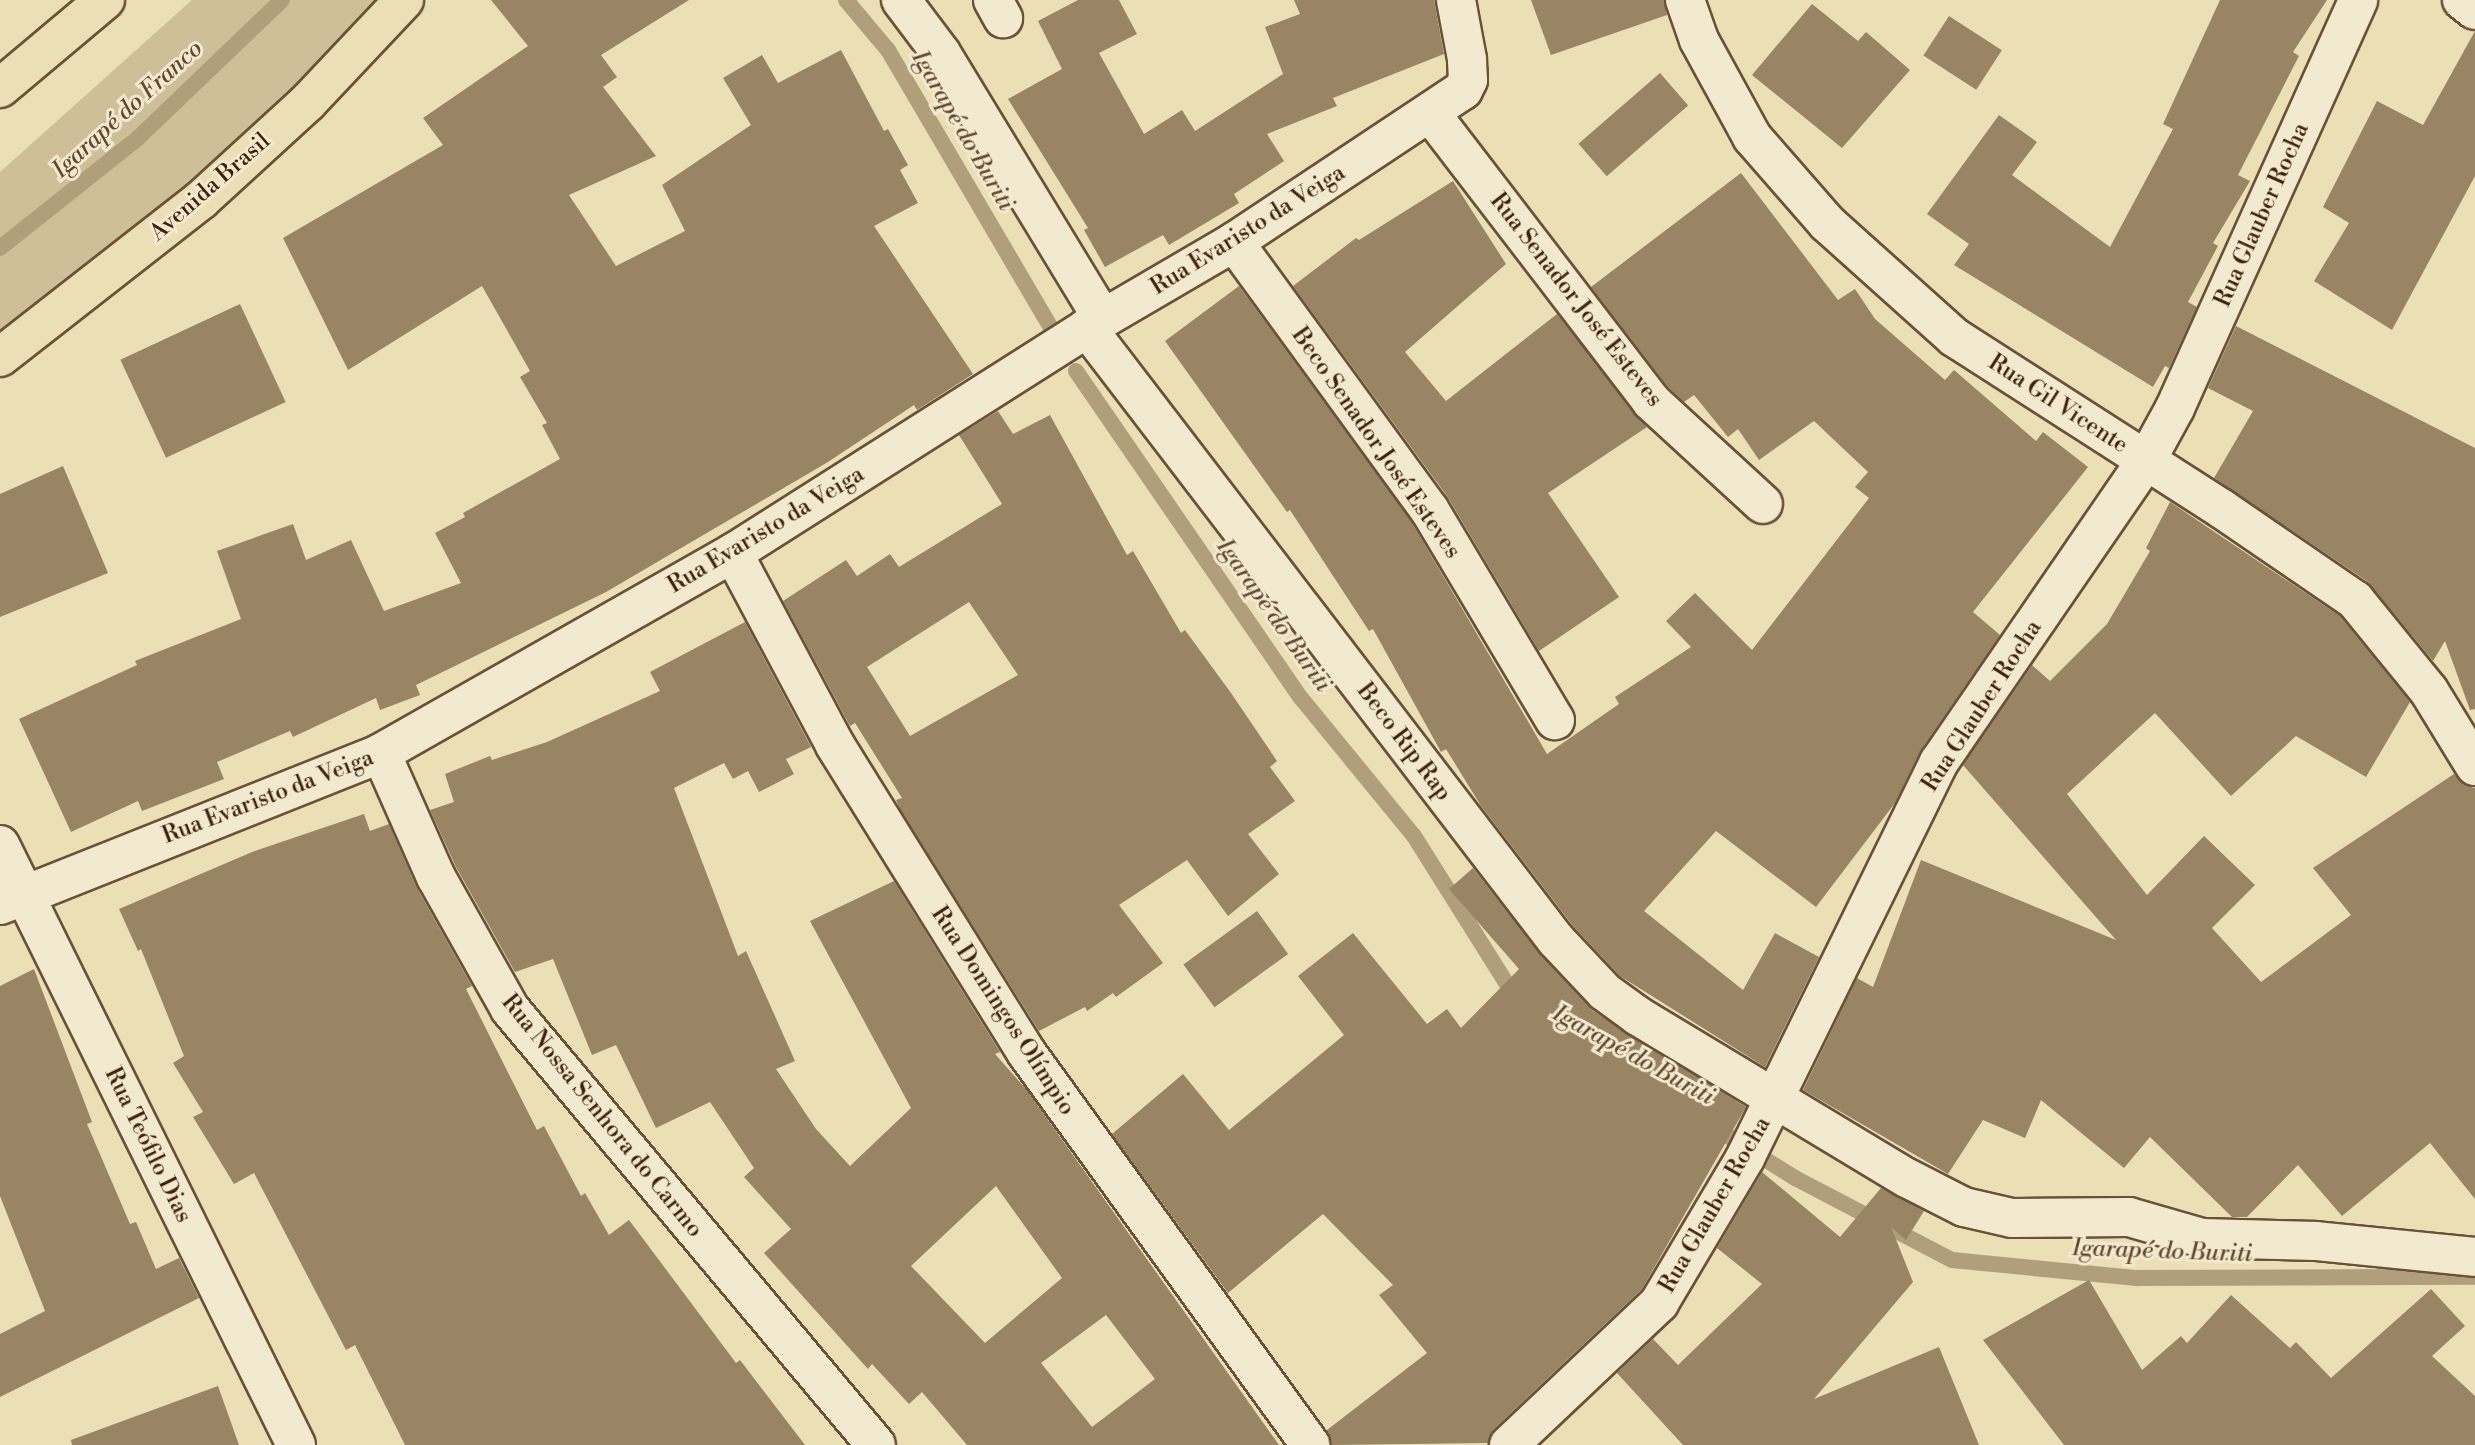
<!DOCTYPE html>
<html>
<head>
<meta charset="utf-8">
<style>
  body { margin:0 }
  #map { position:relative; width:2475px; height:1445px; overflow:hidden; background:#ebdfb6; font-family:"Libre Bodoni",serif }
  div>[style] { position:absolute }
  [style*='--x'] { left:calc(var(--x)*1px); top:calc(var(--y)*1px); width:calc(var(--w)*1px); rotate:calc(var(--a)*1deg) }
  .green>* { inset:0; background:#cebf99 }
  .stream>* { height:16px; margin:-8px; padding:0 8px; transform-origin:8px; border-radius:8px; background:#b19f7c }
  .building>* { inset:0; background:#998464; transform-origin:0 0 }
  .roads { filter:drop-shadow(2px 0 #6b5136) drop-shadow(-2px 0 #6b5136) drop-shadow(0 2px #6b5136) drop-shadow(0 -2px #6b5136) }
  .minor>* { height:38px; margin:-19px; padding:0 19px; transform-origin:19px; border-radius:19px; background:#f2ead0 }
  .trunk>* { height:38px; margin:-19px; padding:0 19px; transform-origin:19px; border-radius:19px; background:#ebdfb6 }
  span { translate:-50% -50%; white-space:nowrap; text-align:center; line-height:1.15; -webkit-text-stroke:6px #f2ead0; paint-order:stroke }
  .street-label { font-size:23px; color:#40220b }
  .water-label { font-size:24px; color:#62482d; font-style:italic }
</style>
</head>
<body>
<div id="map">
  <div class="green">
    <div style="clip-path:polygon(192px 0,391px 0,152px 232px,0 347px,0 172px)"></div>
  </div>
  <div class="stream">
    <div style="--x:846;--y:0;--w:65;--a:50"></div>
    <div style="--x:888;--y:50;--w:322;--a:59.6"></div>
    <div style="--x:0;--y:248;--w:175;--a:-38.5"></div>
    <div style="--x:137;--y:139;--w:201;--a:-43.8"></div>
    <div style="--x:1076;--y:371;--w:397;--a:55.5"></div>
    <div style="--x:1301;--y:698;--w:178;--a:50.7"></div>
    <div style="--x:1414;--y:836;--w:194;--a:57.9"></div>
    <div style="--x:1712;--y:1126;--w:98;--a:32.1"></div>
    <div style="--x:1795;--y:1178;--w:177;--a:27.6"></div>
    <div style="--x:1952;--y:1260;--w:186;--a:5.6"></div>
    <div style="--x:2137;--y:1278;--w:338;--a:-0.2"></div>
  </div>
  <div class="building">
    <div style="clip-path:polygon(491px 0,689px 0,601px 55px,617px 77px,603px 87px,656px 156px,569px 195px,616px 266px,685px 231px,662px 185px,751px 125px,723px 78px,762px 55px,778px 83px,841px 50px,884px 131px,888px 129px,908px 165px,900px 170px,918px 203px,874px 226px,973px 374px,917px 410px,914px 405px,828px 462px,606px 592px,416px 685px,420px 695px,380px 710px,376px 698px,293px 737px,290px 731px,217px 762px,224px 779px,142px 811px,138px 801px,71px 832px,19px 719px,137px 665px,135px 661px,241px 619px,217px 551px,293px 524px,306px 560px,351px 540px,384px 611px,461px 583px,435px 533px,465px 517px,463px 513px,560px 459px,542px 425px,547px 423px,520px 377px,530px 371px,482px 286px,348px 370px,283px 238px,443px 145px,423px 118px,528px 46px)"></div>
    <div style="clip-path:polygon(1078px 0,1119px 0,1137px 34px,1099px 53px,1144px 134px,1182px 110px,1195px 131px,1283px 74px,1265px 27px,1300px 14px,1294px 0,1434px 0,1444px 54px,1333px 98px,1337px 106px,1267px 134px,1284px 161px,1234px 194px,1239px 203px,1169px 245px,1163px 235px,1105px 267px,1084px 230px,1088px 228px,1008px 99px,1062px 69px,1038px 21px)"></div>
    <div style="clip-path:polygon(1531px 0,1664px 0,1667px 15px,1551px 55px)"></div>
    <div style="clip-path:polygon(2220px 0,2327px 0,2293px 52px,2299px 56px,2238px 175px,2250px 181px,2213px 243px,2218px 246px,2188px 302px,2197px 307px,2169px 368px,2165px 366px,2153px 387px,1954px 265px,1969px 244px,1927px 214px,1999px 115px,2037px 142px,2012px 175px,2110px 247px,2173px 129px,2163px 124px)"></div>
    <div style="clip-path:polygon(1812px 4px,1858px 41px,1866px 32px,1910px 70px,1842px 148px,1752px 75px)"></div>
    <div style="left:1949px;top:16px;width:63px;height:47px;rotate:33deg"></div>
    <div style="clip-path:polygon(2475px 31px,2475px 176px,2392px 330px,2314px 281px,2349px 223px,2323px 207px,2377px 101px,2423px 125px)"></div>
    <div style="left:1660px;top:73px;width:43px;height:108px;rotate:49deg"></div>
    <div style="clip-path:polygon(1741px 173px,1838px 300px,1855px 289px,1875px 319px,1945px 380px,1954px 370px,2036px 441px,2043px 432px,2088px 467px,1973px 612px,2000px 635px,1921px 750px,1895px 803px,1816px 907px,1716px 831px,1644px 911px,1743px 990px,1775px 933px,1819px 957px,1765px 1067px,1620px 976px,1573px 926px,1481px 806px,1446px 749px,1441px 752px,1373px 629px,1369px 631px,1290px 510px,1287px 512px,1165px 341px,1239px 286px,1411px 521px,1547px 754px,1619px 704px,1615px 697px,1691px 647px,1666px 621px,1695px 593px,1752px 650px,1869px 498px,1855px 487px,1868px 472px,1814px 421px,1759px 460px,1738px 429px,1728px 437px,1694px 395px,1684px 402px,1667px 386px,1591px 287px)"></div>
    <div style="clip-path:polygon(1453px 181px,1506px 264px,1405px 352px,1446px 401px,1557px 314px,1647px 427px,1548px 493px,1619px 597px,1539px 651px,1447px 496px,1293px 286px,1356px 238px,1359px 240px)"></div>
    <div style="left:240px;top:304px;width:108px;height:132px;rotate:65deg"></div>
    <div style="clip-path:polygon(2236px 326px,2475px 448px,2475px 709px,2470px 710px,2445px 641px,2433px 661px,2368px 582px,2214px 478px,2253px 411px,2208px 388px)"></div>
    <div style="clip-path:polygon(evenodd,998px 411px,1013px 434px,1050px 415px,1127px 555px,1133px 551px,1181px 633px,1185px 630px,1231px 693px,1277px 761px,1270px 767px,1295px 801px,1248px 834px,1279px 874px,1228px 916px,1187px 860px,1119px 905px,1163px 963px,1116px 997px,1113px 993px,1087px 1011px,1085px 1007px,1039px 1031px,900px 809px,896px 800px,902px 798px,855px 723px,850px 726px,783px 601px,846px 560px,857px 576px,890px 554px,899px 567px,1002px 504px,959px 435px,998px 411px,969px 602px,1018px 675px,910px 736px,867px 667px,969px 602px)"></div>
    <div style="clip-path:polygon(63px 466px,108px 573px,0 617px,0 494px)"></div>
    <div style="clip-path:polygon(2170px 502px,2340px 616px,2410px 702px,2366px 777px,2296px 736px,2231px 796px,2155px 713px,2067px 794px,2147px 895px,2204px 836px,2255px 885px,2212px 928px,2261px 982px,2351px 915px,2313px 868px,2454px 774px,2464px 785px,2475px 788px,2475px 1199px,2430px 1143px,2342px 1216px,2298px 1165px,2247px 1217px,2232px 1217px,2150px 1137px,2124px 1168px,2041px 1100px,2025px 1138px,1983px 1120px,1948px 1174px,1803px 1090px,1857px 978px,1873px 987px,1921px 860px,2116px 940px,1963px 765px,2032px 665px,2050px 681px,2107px 624px,2150px 551px,2146px 548px)"></div>
    <div style="clip-path:polygon(evenodd,745px 622px,811px 747px,786px 759px,794px 774px,759px 792px,748px 771px,733px 779px,724px 763px,674px 788px,738px 956px,746px 951px,795px 1061px,776px 1069px,816px 1129px,850px 1166px,911px 1108px,810px 921px,894px 881px,1000px 1052px,995px 1054px,1026px 1089px,1279px 1445px,967px 1445px,922px 1392px,909px 1404px,872px 1364px,868px 1369px,764px 1253px,791px 1229px,744px 1177px,754px 1168px,710px 1102px,656px 1128px,616px 1045px,592px 1055px,553px 959px,515px 972px,456px 867px,430px 810px,454px 802px,445px 774px,490px 756px,492px 760px,547px 742px,660px 691px,650px 672px,745px 622px,996px 1186px,1062px 1278px,985px 1343px,911px 1266px,996px 1186px,745px 622px,1106px 1315px,1155px 1379px,1092px 1427px,1041px 1363px,1106px 1315px)"></div>
    <div style="clip-path:polygon(364px 814px,370px 831px,389px 824px,417px 888px,472px 986px,466px 989px,537px 1130px,544px 1126px,581px 1196px,585px 1193px,609px 1235px,629px 1220px,736px 1363px,740px 1360px,805px 1445px,405px 1445px,355px 1345px,346px 1350px,254px 1173px,234px 1184px,193px 1117px,203px 1112px,173px 1063px,184px 1056px,141px 949px,138px 951px,119px 909px,252px 852px)"></div>
    <div style="clip-path:polygon(1473px 868px,1539px 953px,1592px 1010px,1746px 1107px,1642px 1289px,1494px 1429px,1488px 1443px,1332px 1445px,1327px 1430px,1427px 1353px,1379px 1295px,1393px 1285px,1323px 1214px,1228px 1293px,1112px 1134px,1183px 1074px,1229px 1130px,1344px 1035px,1298px 976px,1353px 933px,1427px 1024px,1447px 1009px,1461px 1028px,1519px 969px,1449px 889px)"></div>
    <div style="left:1257px;top:911px;width:53px;height:91px;rotate:54deg"></div>
    <div style="clip-path:polygon(34px 969px,92px 1122px,87px 1124px,130px 1224px,136px 1222px,156px 1269px,179px 1258px,199px 1298px,0 1397px,0 1334px,45px 1311px,0 1196px,0 986px)"></div>
    <div style="clip-path:polygon(1762px 1172px,1840px 1237px,1881px 1188px,1924px 1211px,1906px 1240px,1891px 1227px,1913px 1282px,1814px 1399px,1939px 1347px,1979px 1445px,1683px 1445px,1617px 1373px,1653px 1339px,1678px 1365px,1762px 1284px,1717px 1248px)"></div>
    <div style="clip-path:polygon(2089px 1280px,2142px 1370px,2181px 1336px,2187px 1343px,2231px 1295px,2290px 1348px,2296px 1342px,2331px 1378px,2431px 1289px,2465px 1326px,2432px 1356px,2475px 1396px,2475px 1445px,2064px 1445px,1983px 1340px)"></div>
    <div style="clip-path:polygon(218px 1386px,239px 1445px,72px 1445px,71px 1440px)"></div>
  </div>
  <div class="roads">
    <div class="minor">
      <div style="--x:901;--y:0;--w:66;--a:53"></div>
      <div style="--x:941;--y:53;--w:311;--a:58.7"></div>
      <div style="--x:993;--y:0;--w:21;--a:61"></div>
      <div style="--x:1685;--y:0;--w:42;--a:70.7"></div>
      <div style="--x:1699;--y:40;--w:111;--a:61.3"></div>
      <div style="--x:1752;--y:137;--w:114;--a:48.9"></div>
      <div style="--x:1827;--y:223;--w:171;--a:41.9"></div>
      <div style="--x:1954;--y:337;--w:318;--a:32.7"></div>
      <div style="--x:2222;--y:509;--w:161;--a:34.4"></div>
      <div style="--x:2355;--y:600;--w:117;--a:50.9"></div>
      <div style="--x:2429;--y:691;--w:88;--a:58.5"></div>
      <div style="--x:2462;--y:0;--w:16;--a:38"></div>
      <div style="--x:1431;--y:114;--w:362;--a:52.5"></div>
      <div style="--x:1651;--y:401;--w:152;--a:42.6"></div>
      <div style="--x:1234;--y:242;--w:331;--a:53.9"></div>
      <div style="--x:1429;--y:509;--w:246;--a:59.2"></div>
      <div style="--x:1087;--y:328;--w:771;--a:52.54"></div>
      <div style="--x:1556;--y:940;--w:71;--a:46.7"></div>
      <div style="--x:1605;--y:992;--w:41;--a:36"></div>
      <div style="--x:1638;--y:1016;--w:314;--a:31.1"></div>
      <div style="--x:1907;--y:1178;--w:64;--a:27"></div>
      <div style="--x:1964;--y:1207;--w:49;--a:12.9"></div>
      <div style="--x:2012;--y:1218;--w:117;--a:-0.5"></div>
      <div style="--x:2129;--y:1217;--w:76;--a:16"></div>
      <div style="--x:2202;--y:1238;--w:114;--a:1.5"></div>
      <div style="--x:2316;--y:1241;--w:160;--a:5.7"></div>
      <div style="--x:733;--y:553;--w:217;--a:62"></div>
      <div style="--x:835;--y:745;--w:362;--a:58.1"></div>
      <div style="--x:1026;--y:1052;--w:485;--a:54.1"></div>
      <div style="--x:381;--y:753;--w:136;--a:66.1"></div>
      <div style="--x:436;--y:877;--w:151;--a:60.7"></div>
      <div style="--x:510;--y:1009;--w:569;--a:49.99"></div>
      <div style="--x:0;--y:845;--w:669;--a:63.74"></div>
      <div style="--x:0;--y:905;--w:410;--a:-21.7"></div>
      <div style="--x:381;--y:753;--w:405;--a:-29.6"></div>
      <div style="--x:733;--y:553;--w:419;--a:-32.4"></div>
      <div style="--x:1087;--y:328;--w:170;--a:-30.3"></div>
      <div style="--x:1234;--y:242;--w:275;--a:-33.6"></div>
      <div style="--x:1463;--y:90;--w:11;--a:-63"></div>
      <div style="--x:1468;--y:80;--w:21;--a:-93"></div>
      <div style="--x:1467;--y:59;--w:60;--a:-100.6"></div>
      <div style="--x:1509;--y:1445;--w:207;--a:-43.4"></div>
      <div style="--x:1659;--y:1303;--w:169;--a:-59.3"></div>
      <div style="--x:1745;--y:1158;--w:441;--a:-63.9"></div>
      <div style="--x:1939;--y:762;--w:365;--a:-55.5"></div>
      <div style="--x:2146;--y:461;--w:60;--a:-61.3"></div>
      <div style="--x:2175;--y:408;--w:447;--a:-65.8"></div>
    </div>
    <div class="trunk">
      <div style="--x:0;--y:88;--w:137;--a:-40"></div>
      <div style="--x:0;--y:357;--w:255;--a:-38"></div>
      <div style="--x:201;--y:200;--w:145;--a:-42.5"></div>
      <div style="--x:308;--y:102;--w:140;--a:-46.7"></div>
    </div>
  </div>
  <div class="street-label">
    <span style="left:210px;top:187px;rotate:-41deg">Avenida Brasil</span>
    <span style="left:2262px;top:215px;rotate:-66deg">Rua Glauber Rocha</span>
    <span style="left:1248px;top:230px;rotate:-32deg">Rua Evaristo da Veiga</span>
    <span style="left:1576px;top:300px;rotate:52deg">Rua Senador José Esteves</span>
    <span style="left:2058px;top:404px;rotate:33deg">Rua Gil Vicente</span>
    <span style="left:1376px;top:443px;rotate:55deg">Beco Senador José Esteves</span>
    <span style="left:766px;top:530px;rotate:-31deg">Rua Evaristo da Veiga</span>
    <span style="left:1982px;top:706px;rotate:-57deg">Rua Glauber Rocha</span>
    <span style="left:1404px;top:742px;rotate:53deg">Beco Rip Rap</span>
    <span style="left:268px;top:797px;rotate:-21deg">Rua Evaristo da Veiga</span>
    <span style="left:1003px;top:1011px;rotate:57deg">Rua Domingos Olímpio</span>
    <span style="left:602px;top:1116px;rotate:51deg">Rua Nossa Senhora do Carmo</span>
    <span style="left:148px;top:1145px;rotate:64deg">Rua Teófilo Dias</span>
    <span style="left:1715px;top:1205px;rotate:-60deg">Rua Glauber Rocha</span>
  </div>
  <div class="water-label">
    <span style="left:128px;top:110px;rotate:-42deg">Igarapé do Franco</span>
    <span style="left:962px;top:131px;rotate:60deg">Igarapé do Buriti</span>
    <span style="left:1273px;top:616px;rotate:55deg">Igarapé do Buriti</span>
    <span style="left:1633px;top:1056px;rotate:29deg">Igarapé do Buriti</span>
    <span style="left:2162px;top:1252px;rotate:2deg">Igarapé do Buriti</span>
  </div>
</div>
</body>
</html>
